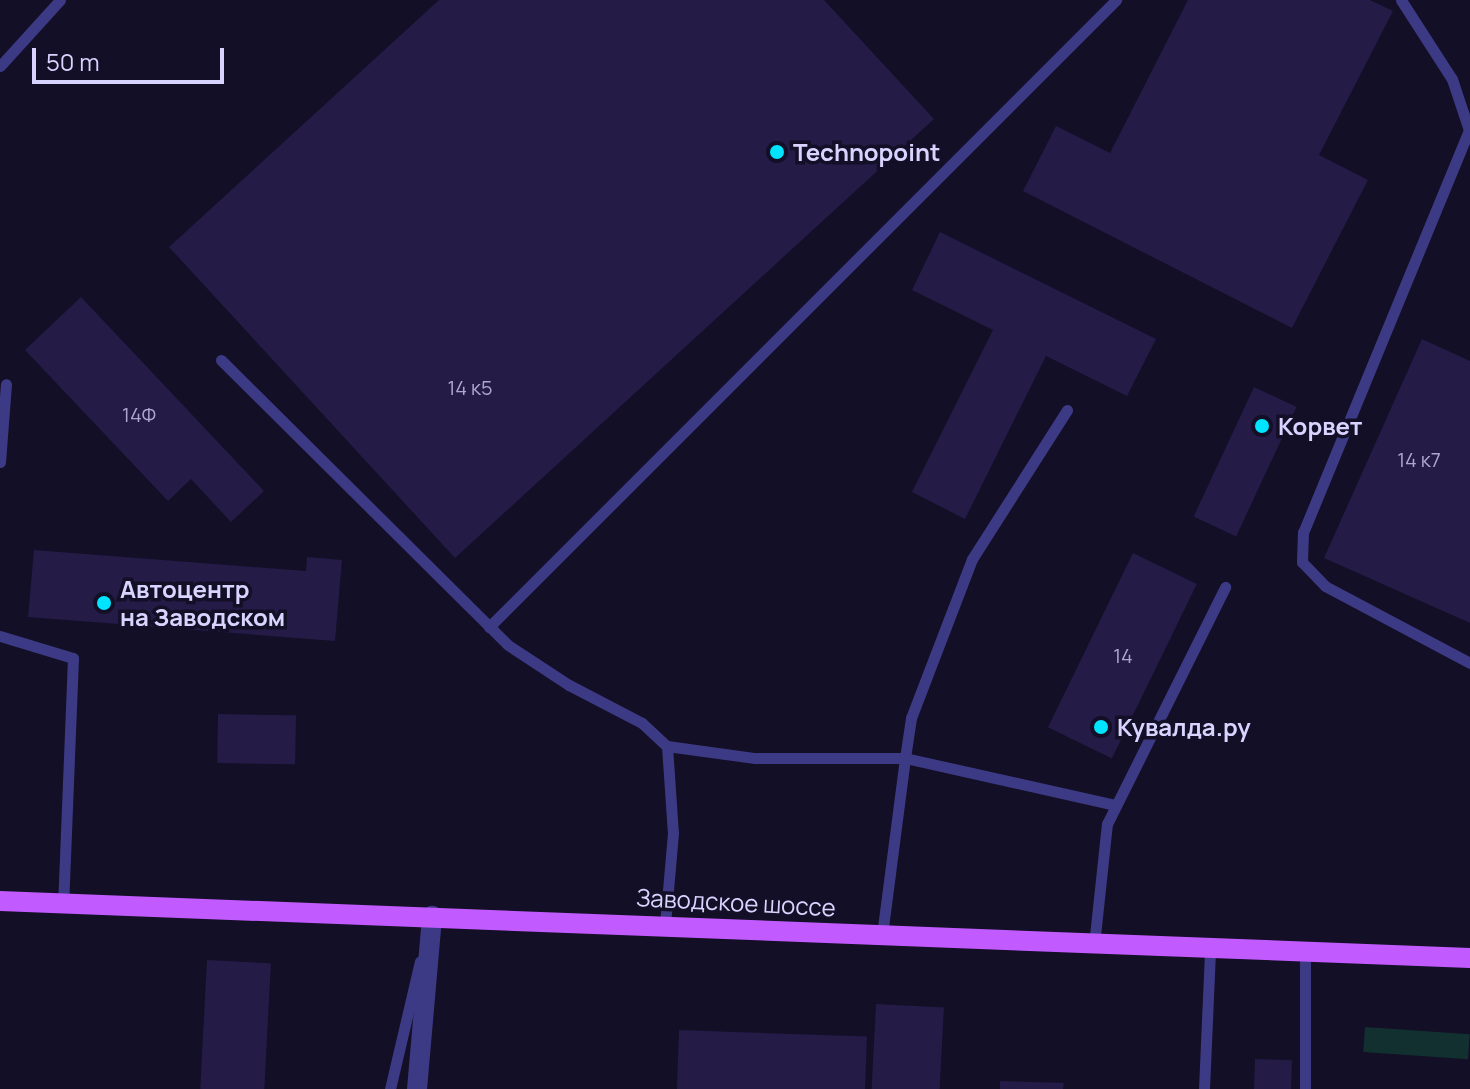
<!DOCTYPE html>
<html>
<head>
<meta charset="utf-8">
<style>
  body { margin:0 }
  #map { position:relative; width:1470px; height:1089px; overflow:hidden; background:#130f26; font-family:Manrope,sans-serif }
  div>[style] { position:absolute }
  [style*='--x'] { left:calc(var(--x)*1px); top:calc(var(--y)*1px); width:calc(var(--w)*1px); rotate:calc(var(--a)*1deg) }
  .green>* { inset:0; background:#12302f; transform-origin:0 0 }
  .building>* { inset:0; background:#241b47; transform-origin:0 0 }
  .service>* { height:11px; margin:-5.5px; padding:0 5.5px; transform-origin:5.5px; border-radius:5.5px; background:#3d3a85 }
  .minor>* { height:20px; margin:-10px; padding:0 10px; transform-origin:10px; border-radius:10px; background:#3d3a85 }
  .primary>* { height:20px; margin:-10px; padding:0 10px; transform-origin:10px; border-radius:10px; background:#c25bff }
  .dots>* { width:22px; height:22px; translate:-50% -50%; box-sizing:border-box; border:4px solid #130f26; border-radius:50% }
  span { translate:-50% -50%; white-space:nowrap; text-align:center; line-height:1.15; -webkit-text-stroke:7px #130f26; paint-order:stroke }
  .number-label { font-size:20px; color:#aca6d1 }
  .number-label span { -webkit-text-stroke-width:0 }
  .poi-label { font-size:24px; color:#d9d4ff; font-weight:700 }
  .left { translate:0 -50%; text-align:left }
  .street-label { font-size:24px; color:#d9d4ff }
  .scale { position:absolute; left:32px; top:48px; width:192px; height:36px; box-sizing:border-box; border:4px solid #d9d4ff; border-top:0; padding-left:10px; font-size:24px; line-height:28px; white-space:nowrap; color:#d9d4ff; -webkit-text-stroke:6px #130f26; paint-order:stroke }
</style>
</head>
<body>
<div id="map">
  <div class="green">
    <div style="left:1365px;top:1027px;width:105px;height:25px;rotate:4deg"></div>
  </div>
  <div class="building">
    <div style="clip-path:polygon(439px 0,824px 0,934px 119px,455px 558px,169px 247px)"></div>
    <div style="clip-path:polygon(1188px 0,1370px 0,1393px 11px,1319px 155px,1368px 180px,1292px 328px,1023px 191px,1056px 126px,1110px 153px)"></div>
    <div style="clip-path:polygon(940px 232px,1156px 339px,1127px 396px,1046px 356px,965px 519px,912px 492px,993px 330px,912px 290px)"></div>
    <div style="clip-path:polygon(81px 297px,264px 491px,231px 522px,191px 479px,168px 501px,25px 350px)"></div>
    <div style="clip-path:polygon(1422px 339px,1470px 361px,1470px 623px,1324px 558px)"></div>
    <div style="left:1254px;top:387px;width:47px;height:143px;rotate:25deg"></div>
    <div style="clip-path:polygon(34px 550px,306px 571px,307px 557px,342px 560px,335px 641px,28px 617px)"></div>
    <div style="left:1133px;top:553px;width:71px;height:194px;rotate:26deg"></div>
    <div style="left:218px;top:714px;width:78px;height:49px;rotate:1deg"></div>
    <div style="left:207px;top:960px;width:64px;height:129px;rotate:3deg"></div>
    <div style="left:876px;top:1004px;width:68px;height:85px;rotate:3deg"></div>
    <div style="left:679px;top:1030px;width:188px;height:59px;rotate:2deg"></div>
    <div style="left:1255px;top:1059px;width:37px;height:30px;rotate:2deg"></div>
    <div style="clip-path:polygon(1000px 1081px,1064px 1083px,1063px 1089px,1000px 1089px)"></div>
  </div>
  <div class="service">
    <div style="--x:1401;--y:0;--w:94;--a:57.2"></div>
    <div style="--x:1452;--y:79;--w:54;--a:71.6"></div>
    <div style="--x:1469;--y:130;--w:435;--a:112.4"></div>
    <div style="--x:1303;--y:532;--w:30;--a:92"></div>
    <div style="--x:1302;--y:562;--w:33;--a:46"></div>
    <div style="--x:1325;--y:586;--w:164;--a:28"></div>
    <div style="--x:0;--y:66;--w:89;--a:-47.7"></div>
    <div style="--x:221;--y:360;--w:404;--a:44.8"></div>
    <div style="--x:508;--y:645;--w:73;--a:33.3"></div>
    <div style="--x:569;--y:685;--w:82;--a:27.5"></div>
    <div style="--x:642;--y:723;--w:34;--a:43"></div>
    <div style="--x:667;--y:746;--w:87;--a:86.1"></div>
    <div style="--x:673;--y:833;--w:92;--a:95"></div>
    <div style="--x:1067;--y:410;--w:177;--a:122.5"></div>
    <div style="--x:972;--y:559;--w:170;--a:111"></div>
    <div style="--x:911;--y:718;--w:40;--a:98.5"></div>
    <div style="--x:905;--y:758;--w:216;--a:12.6"></div>
    <div style="--x:0;--y:462;--w:78;--a:-85.6"></div>
    <div style="--x:489;--y:627;--w:887;--a:-45"></div>
    <div style="--x:0;--y:636;--w:76;--a:16.8"></div>
    <div style="--x:73;--y:658;--w:246;--a:92.3"></div>
    <div style="--x:667;--y:746;--w:89;--a:7.8"></div>
    <div style="--x:755;--y:758;--w:150;--a:0"></div>
    <div style="--x:905;--y:758;--w:178;--a:97.4"></div>
    <div style="--x:1094;--y:945;--w:122;--a:-83.9"></div>
    <div style="--x:1107;--y:824;--w:265;--a:-63.5"></div>
    <div style="--x:390;--y:1089;--w:131;--a:-76.8"></div>
    <div style="--x:1204;--y:1089;--w:140;--a:-87.5"></div>
    <div style="--x:1305;--y:1089;--w:136;--a:-90"></div>
  </div>
  <div class="minor">
    <div style="--x:417;--y:1089;--w:174;--a:-85"></div>
  </div>
  <div class="primary">
    <div style="--x:0;--y:901;--w:1471;--a:2.22"></div>
  </div>
  <div class="dots">
    <div style="left:777px;top:152px;background:#00e5ff"></div>
    <div style="left:1262px;top:426px;background:#00e5ff"></div>
    <div style="left:104px;top:603px;background:#00e5ff"></div>
    <div style="left:1101px;top:727px;background:#00e5ff"></div>
  </div>
  <div class="number-label">
    <span style="left:470px;top:387px">14 к5</span>
    <span style="left:139px;top:414px">14Ф</span>
    <span style="left:1419px;top:459px">14 к7</span>
    <span style="left:1123px;top:655px">14</span>
  </div>
  <div class="poi-label">
    <span class="left" style="left:793px;top:152px">Technopoint</span>
    <span class="left" style="left:1278px;top:426px">Корвет</span>
    <span class="left" style="left:120px;top:603px">Автоцентр<br>на Заводском</span>
    <span class="left" style="left:1117px;top:727px">Кувалда.ру</span>
  </div>
  <div class="street-label">
    <span style="left:736px;top:902px;rotate:3deg">Заводское шоссе</span>
  </div>
  <div class="scale">50 m</div>
</div>
</body>
</html>
